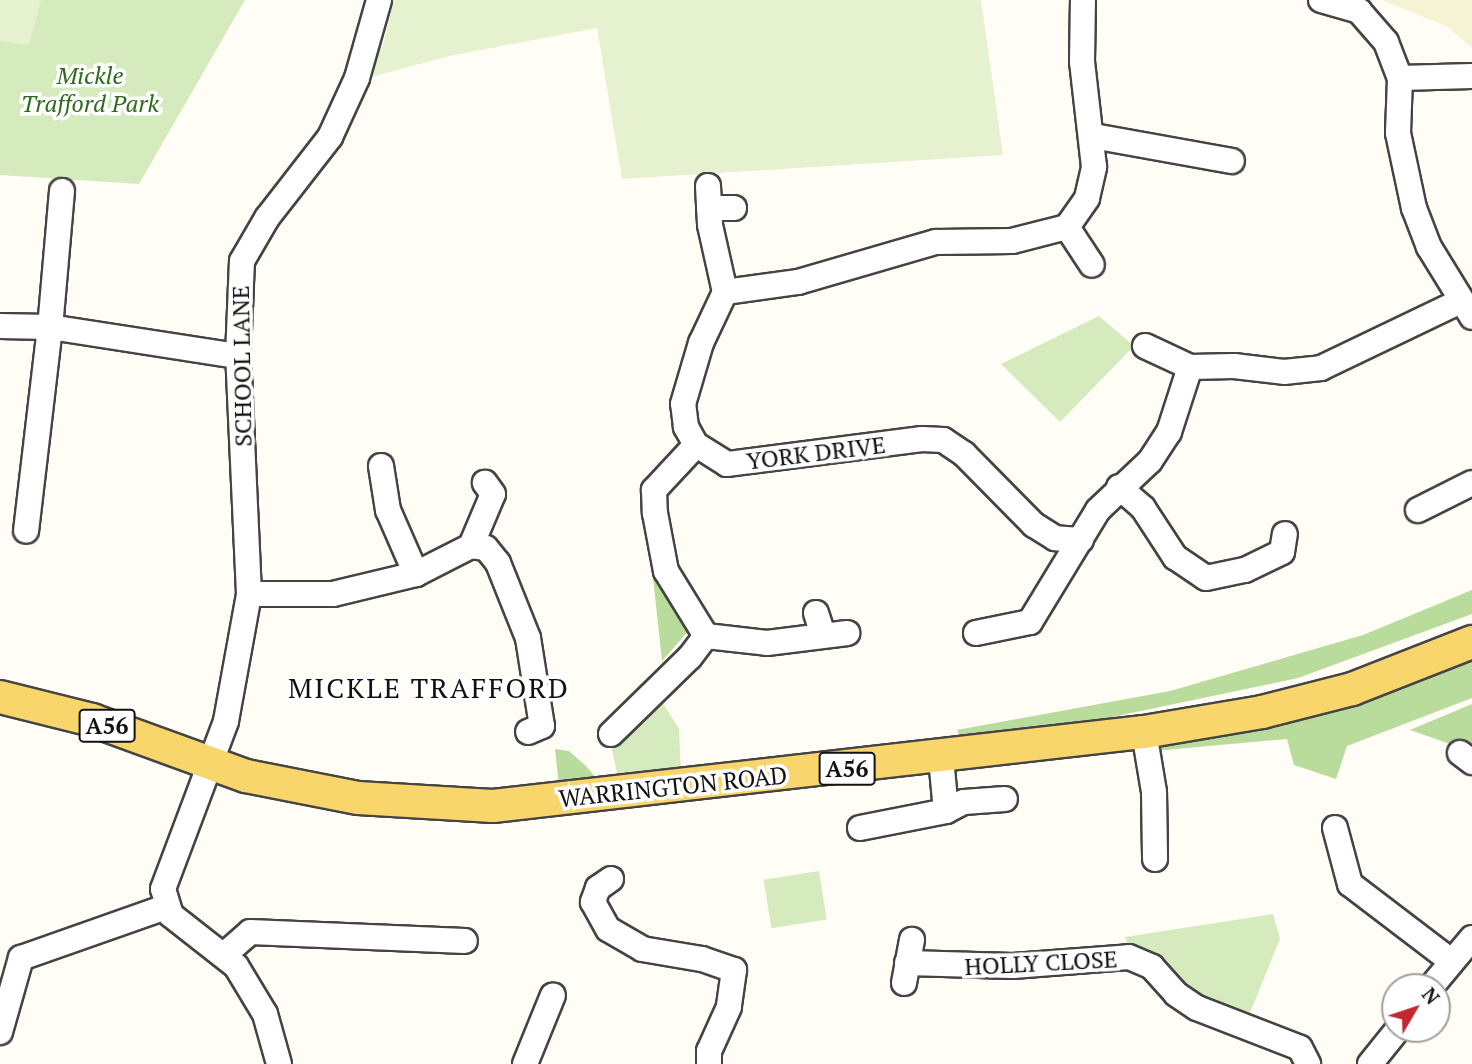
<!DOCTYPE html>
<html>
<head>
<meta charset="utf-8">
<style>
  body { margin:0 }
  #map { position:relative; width:1472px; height:1064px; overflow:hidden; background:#fffdf5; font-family:"PT Serif",serif }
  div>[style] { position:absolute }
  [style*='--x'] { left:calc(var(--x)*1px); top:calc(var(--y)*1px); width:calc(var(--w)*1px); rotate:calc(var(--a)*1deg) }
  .farmland>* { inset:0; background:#f6f3d4 }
  .green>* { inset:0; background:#d5ebbd; transform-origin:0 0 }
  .forest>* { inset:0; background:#b9dc9c }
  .pitch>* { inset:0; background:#e6f2cf }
  .roads { filter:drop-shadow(2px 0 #444) drop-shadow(-2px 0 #444) drop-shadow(0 2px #444) drop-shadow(0 -2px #444) }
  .minor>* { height:24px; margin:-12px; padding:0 12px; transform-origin:12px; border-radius:12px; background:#fff }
  .major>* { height:32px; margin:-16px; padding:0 16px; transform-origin:16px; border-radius:16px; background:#f9d66b }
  span { translate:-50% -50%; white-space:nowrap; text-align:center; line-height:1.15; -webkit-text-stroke:7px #fff; paint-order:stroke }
  .shield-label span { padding:2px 5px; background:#fff; border:2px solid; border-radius:5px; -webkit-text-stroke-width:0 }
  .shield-label { font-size:23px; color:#111; font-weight:700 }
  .park-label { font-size:24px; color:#2f6b1f; font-style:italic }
  .street-label { font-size:24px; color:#111 }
  .quarter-label { font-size:28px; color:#111; letter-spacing:2px }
  .north { position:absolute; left:1381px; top:973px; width:70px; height:70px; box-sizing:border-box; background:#fff; border:2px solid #a0a0a0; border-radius:50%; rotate:51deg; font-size:19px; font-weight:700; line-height:28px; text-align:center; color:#111 }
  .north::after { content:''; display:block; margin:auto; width:24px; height:32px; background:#c4262e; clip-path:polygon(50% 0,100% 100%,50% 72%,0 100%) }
</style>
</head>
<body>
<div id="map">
  <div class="farmland">
    <div style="clip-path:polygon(1382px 0,1472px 0,1472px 48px,1448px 27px)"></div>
  </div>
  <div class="green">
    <div style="clip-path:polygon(0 0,245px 0,139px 184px,0 175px)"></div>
    <div style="clip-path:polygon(1099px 316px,1134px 346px,1060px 422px,1001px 364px)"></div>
    <div style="clip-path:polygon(659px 697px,679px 729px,681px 772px,619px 782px,611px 745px)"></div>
    <div style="left:819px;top:871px;width:49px;height:56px;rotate:81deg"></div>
    <div style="clip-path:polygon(1273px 914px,1280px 939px,1247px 1020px,1184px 992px,1129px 948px,1125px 937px)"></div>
  </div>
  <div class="forest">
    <div style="clip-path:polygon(649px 540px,691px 628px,662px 661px)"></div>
    <div style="clip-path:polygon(1472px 590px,1472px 614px,1298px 678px,1055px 729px,962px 742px,957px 730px,1170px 691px,1363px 635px)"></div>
    <div style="clip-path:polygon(1467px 658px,1472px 661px,1472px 698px,1347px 746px,1336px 779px,1294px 765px,1287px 739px,1154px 751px,1160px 741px)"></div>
    <div style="clip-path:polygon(1472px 704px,1472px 744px,1462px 741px,1456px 746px,1410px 730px)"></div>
    <div style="clip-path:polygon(555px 749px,569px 751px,586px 766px,596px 778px,591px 785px,559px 787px)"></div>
  </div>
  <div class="pitch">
    <div style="clip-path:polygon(0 0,41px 0,29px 45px,0 41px)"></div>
    <div style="clip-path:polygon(394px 0,981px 0,1003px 155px,622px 179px,597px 28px,449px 56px,368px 78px,384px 41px)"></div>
  </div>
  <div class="roads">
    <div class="minor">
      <div style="--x:1321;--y:0;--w:40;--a:16"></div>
      <div style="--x:1359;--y:11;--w:41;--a:48.9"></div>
      <div style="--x:1386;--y:42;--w:39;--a:69"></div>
      <div style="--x:1400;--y:78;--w:55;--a:92.1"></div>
      <div style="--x:1398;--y:133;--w:77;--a:78"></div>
      <div style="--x:1414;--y:208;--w:42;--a:69"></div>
      <div style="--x:1429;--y:247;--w:82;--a:58.4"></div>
      <div style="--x:1400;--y:78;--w:72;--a:-1.6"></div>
      <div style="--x:1093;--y:136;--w:141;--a:10.2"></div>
      <div style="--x:708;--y:186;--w:39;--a:87"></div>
      <div style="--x:710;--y:225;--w:69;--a:77.4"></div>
      <div style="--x:62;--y:191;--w:137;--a:95"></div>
      <div style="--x:50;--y:327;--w:190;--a:8.8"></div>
      <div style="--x:709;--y:208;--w:25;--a:0"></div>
      <div style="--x:1067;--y:227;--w:45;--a:56.7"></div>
      <div style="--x:0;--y:326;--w:50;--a:1.1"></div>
      <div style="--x:50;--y:327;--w:205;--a:96.7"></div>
      <div style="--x:1145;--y:346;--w:50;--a:25"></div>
      <div style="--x:1190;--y:367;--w:44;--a:-1.3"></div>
      <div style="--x:1234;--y:366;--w:50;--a:6.8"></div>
      <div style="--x:1284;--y:372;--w:37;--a:-6"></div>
      <div style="--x:1321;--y:368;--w:155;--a:-25.6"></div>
      <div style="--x:696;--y:445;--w:62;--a:133"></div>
      <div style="--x:654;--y:490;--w:23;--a:88"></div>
      <div style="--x:655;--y:513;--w:59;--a:79.3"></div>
      <div style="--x:666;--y:571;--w:76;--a:58.4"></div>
      <div style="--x:706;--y:636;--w:61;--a:6.5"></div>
      <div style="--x:767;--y:643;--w:81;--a:-7.1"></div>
      <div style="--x:381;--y:466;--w:45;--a:81"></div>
      <div style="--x:388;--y:510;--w:70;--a:66.4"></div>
      <div style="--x:1119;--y:487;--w:32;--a:41"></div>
      <div style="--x:1143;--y:508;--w:59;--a:56.9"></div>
      <div style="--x:1175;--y:557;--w:37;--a:34"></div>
      <div style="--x:1206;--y:578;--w:40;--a:-12"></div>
      <div style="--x:1245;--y:570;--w:41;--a:-25.9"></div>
      <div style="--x:1282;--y:552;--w:18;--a:-81"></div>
      <div style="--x:1418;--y:510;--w:60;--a:-26.6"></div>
      <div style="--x:1081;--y:540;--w:26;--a:-176"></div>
      <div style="--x:1055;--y:538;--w:25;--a:-148"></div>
      <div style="--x:1034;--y:525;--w:100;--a:-134.6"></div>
      <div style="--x:964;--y:454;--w:25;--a:-146"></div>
      <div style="--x:943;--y:440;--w:21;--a:-177"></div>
      <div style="--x:922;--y:439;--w:197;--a:172.7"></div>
      <div style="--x:727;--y:464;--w:36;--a:-148"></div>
      <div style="--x:696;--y:445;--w:21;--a:-119"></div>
      <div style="--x:686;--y:427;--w:23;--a:-97"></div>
      <div style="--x:683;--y:404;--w:64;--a:-73.6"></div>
      <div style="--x:701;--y:343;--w:56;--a:-64.8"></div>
      <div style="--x:725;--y:292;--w:74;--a:-7.8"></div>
      <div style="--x:798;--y:282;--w:144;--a:-16.2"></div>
      <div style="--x:936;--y:242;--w:76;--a:-0.8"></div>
      <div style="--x:1012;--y:241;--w:57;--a:-14.3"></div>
      <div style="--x:1067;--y:227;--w:35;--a:-55"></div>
      <div style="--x:1087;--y:198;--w:32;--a:-77"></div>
      <div style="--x:1094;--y:167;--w:106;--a:-96.5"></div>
      <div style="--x:1082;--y:62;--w:62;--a:-89.1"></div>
      <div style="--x:471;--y:546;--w:15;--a:8"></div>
      <div style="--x:486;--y:548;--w:19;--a:51"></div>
      <div style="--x:498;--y:563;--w:81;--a:68.2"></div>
      <div style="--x:528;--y:638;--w:89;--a:81"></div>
      <div style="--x:542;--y:726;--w:15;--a:157"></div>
      <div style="--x:249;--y:594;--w:84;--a:0"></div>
      <div style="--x:333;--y:594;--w:85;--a:-13.5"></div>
      <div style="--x:416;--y:574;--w:62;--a:-27"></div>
      <div style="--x:471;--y:546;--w:56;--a:-67.1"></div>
      <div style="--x:493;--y:494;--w:14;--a:-126"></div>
      <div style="--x:816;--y:613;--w:22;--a:72"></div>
      <div style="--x:976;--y:633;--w:55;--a:-11.5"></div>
      <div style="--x:1030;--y:622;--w:131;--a:-58.7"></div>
      <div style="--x:1098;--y:510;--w:71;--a:-43.3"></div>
      <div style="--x:1150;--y:461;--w:35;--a:-57"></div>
      <div style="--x:1169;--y:432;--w:68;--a:-72.1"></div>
      <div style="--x:1144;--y:732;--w:61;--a:80.5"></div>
      <div style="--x:1154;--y:792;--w:67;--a:89.1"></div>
      <div style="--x:611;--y:734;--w:110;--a:-44.3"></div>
      <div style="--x:690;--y:657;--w:26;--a:-53"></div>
      <div style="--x:1460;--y:753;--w:15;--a:37"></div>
      <div style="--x:946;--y:811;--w:20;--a:-27"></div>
      <div style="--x:964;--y:802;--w:41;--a:-4.2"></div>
      <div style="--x:860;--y:828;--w:88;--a:-11.2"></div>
      <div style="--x:946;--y:811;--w:53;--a:-95.4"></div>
      <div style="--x:1335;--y:828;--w:58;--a:75"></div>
      <div style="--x:1350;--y:884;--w:127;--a:37.3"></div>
      <div style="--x:611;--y:879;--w:16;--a:145"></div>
      <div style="--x:598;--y:888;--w:15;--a:110"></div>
      <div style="--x:593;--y:902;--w:31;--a:61"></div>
      <div style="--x:608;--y:929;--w:39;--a:30"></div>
      <div style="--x:642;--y:949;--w:61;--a:9.5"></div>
      <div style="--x:702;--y:959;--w:34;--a:19"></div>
      <div style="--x:734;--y:970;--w:37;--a:98"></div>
      <div style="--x:729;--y:1007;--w:48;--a:114.4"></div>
      <div style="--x:709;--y:1051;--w:13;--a:90"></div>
      <div style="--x:225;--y:954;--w:33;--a:-41"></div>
      <div style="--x:250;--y:932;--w:215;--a:2.4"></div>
      <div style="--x:907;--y:963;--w:106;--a:1.6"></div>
      <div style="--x:1013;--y:966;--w:116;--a:-4.4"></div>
      <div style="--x:1129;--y:957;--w:25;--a:23"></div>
      <div style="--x:1152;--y:967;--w:36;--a:48"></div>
      <div style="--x:1176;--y:994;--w:25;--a:34"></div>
      <div style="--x:1197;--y:1008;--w:110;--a:21.2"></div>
      <div style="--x:1300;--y:1048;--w:18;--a:63"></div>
      <div style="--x:904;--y:983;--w:44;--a:-79.5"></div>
      <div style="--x:1431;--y:987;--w:64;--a:-50.1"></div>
      <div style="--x:0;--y:1032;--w:77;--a:-74.2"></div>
      <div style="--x:21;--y:958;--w:154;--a:-19.4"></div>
      <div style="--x:279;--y:1064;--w:52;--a:-105.6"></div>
      <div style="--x:265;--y:1014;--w:56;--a:-121.1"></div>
      <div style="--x:236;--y:966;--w:83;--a:-141.9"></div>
      <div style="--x:171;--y:915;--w:27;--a:-107"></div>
      <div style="--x:163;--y:889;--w:179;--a:-69.4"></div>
      <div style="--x:226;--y:721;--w:129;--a:-79.7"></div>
      <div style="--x:249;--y:594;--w:238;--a:-92.6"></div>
      <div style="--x:238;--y:356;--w:95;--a:-87.6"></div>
      <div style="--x:242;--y:261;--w:50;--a:-59.8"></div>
      <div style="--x:267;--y:218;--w:103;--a:-52.1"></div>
      <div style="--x:330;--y:137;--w:65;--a:-65.4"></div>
      <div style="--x:357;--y:78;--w:81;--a:-74.2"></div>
      <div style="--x:525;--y:1064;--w:74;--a:-67.9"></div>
      <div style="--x:1370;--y:1064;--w:45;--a:-51.3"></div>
    </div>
    <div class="major">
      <div style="--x:0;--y:697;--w:95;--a:14"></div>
      <div style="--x:92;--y:720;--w:164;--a:20"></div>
      <div style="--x:246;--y:776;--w:114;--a:11.1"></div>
      <div style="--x:358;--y:798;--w:135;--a:3.4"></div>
      <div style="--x:493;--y:806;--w:655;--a:-6.49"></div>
      <div style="--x:1144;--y:732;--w:120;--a:-9.6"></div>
      <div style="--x:1262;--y:712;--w:93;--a:-14.3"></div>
      <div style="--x:1352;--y:689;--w:129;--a:-21.4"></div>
    </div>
  </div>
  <div class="shield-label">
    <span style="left:107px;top:726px">A56</span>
    <span style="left:847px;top:769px">A56</span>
  </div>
  <div class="park-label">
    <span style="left:90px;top:90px">Mickle<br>Trafford Park</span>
  </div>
  <div class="street-label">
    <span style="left:242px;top:366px;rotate:-91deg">SCHOOL LANE</span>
    <span style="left:816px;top:453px;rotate:-7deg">YORK DRIVE</span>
    <span style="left:673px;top:787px;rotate:-6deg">WARRINGTON ROAD</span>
    <span style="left:1041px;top:963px;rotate:-3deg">HOLLY CLOSE</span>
  </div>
  <div class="quarter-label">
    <span style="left:429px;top:688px">MICKLE TRAFFORD</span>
  </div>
  <div class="north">N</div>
</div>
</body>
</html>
